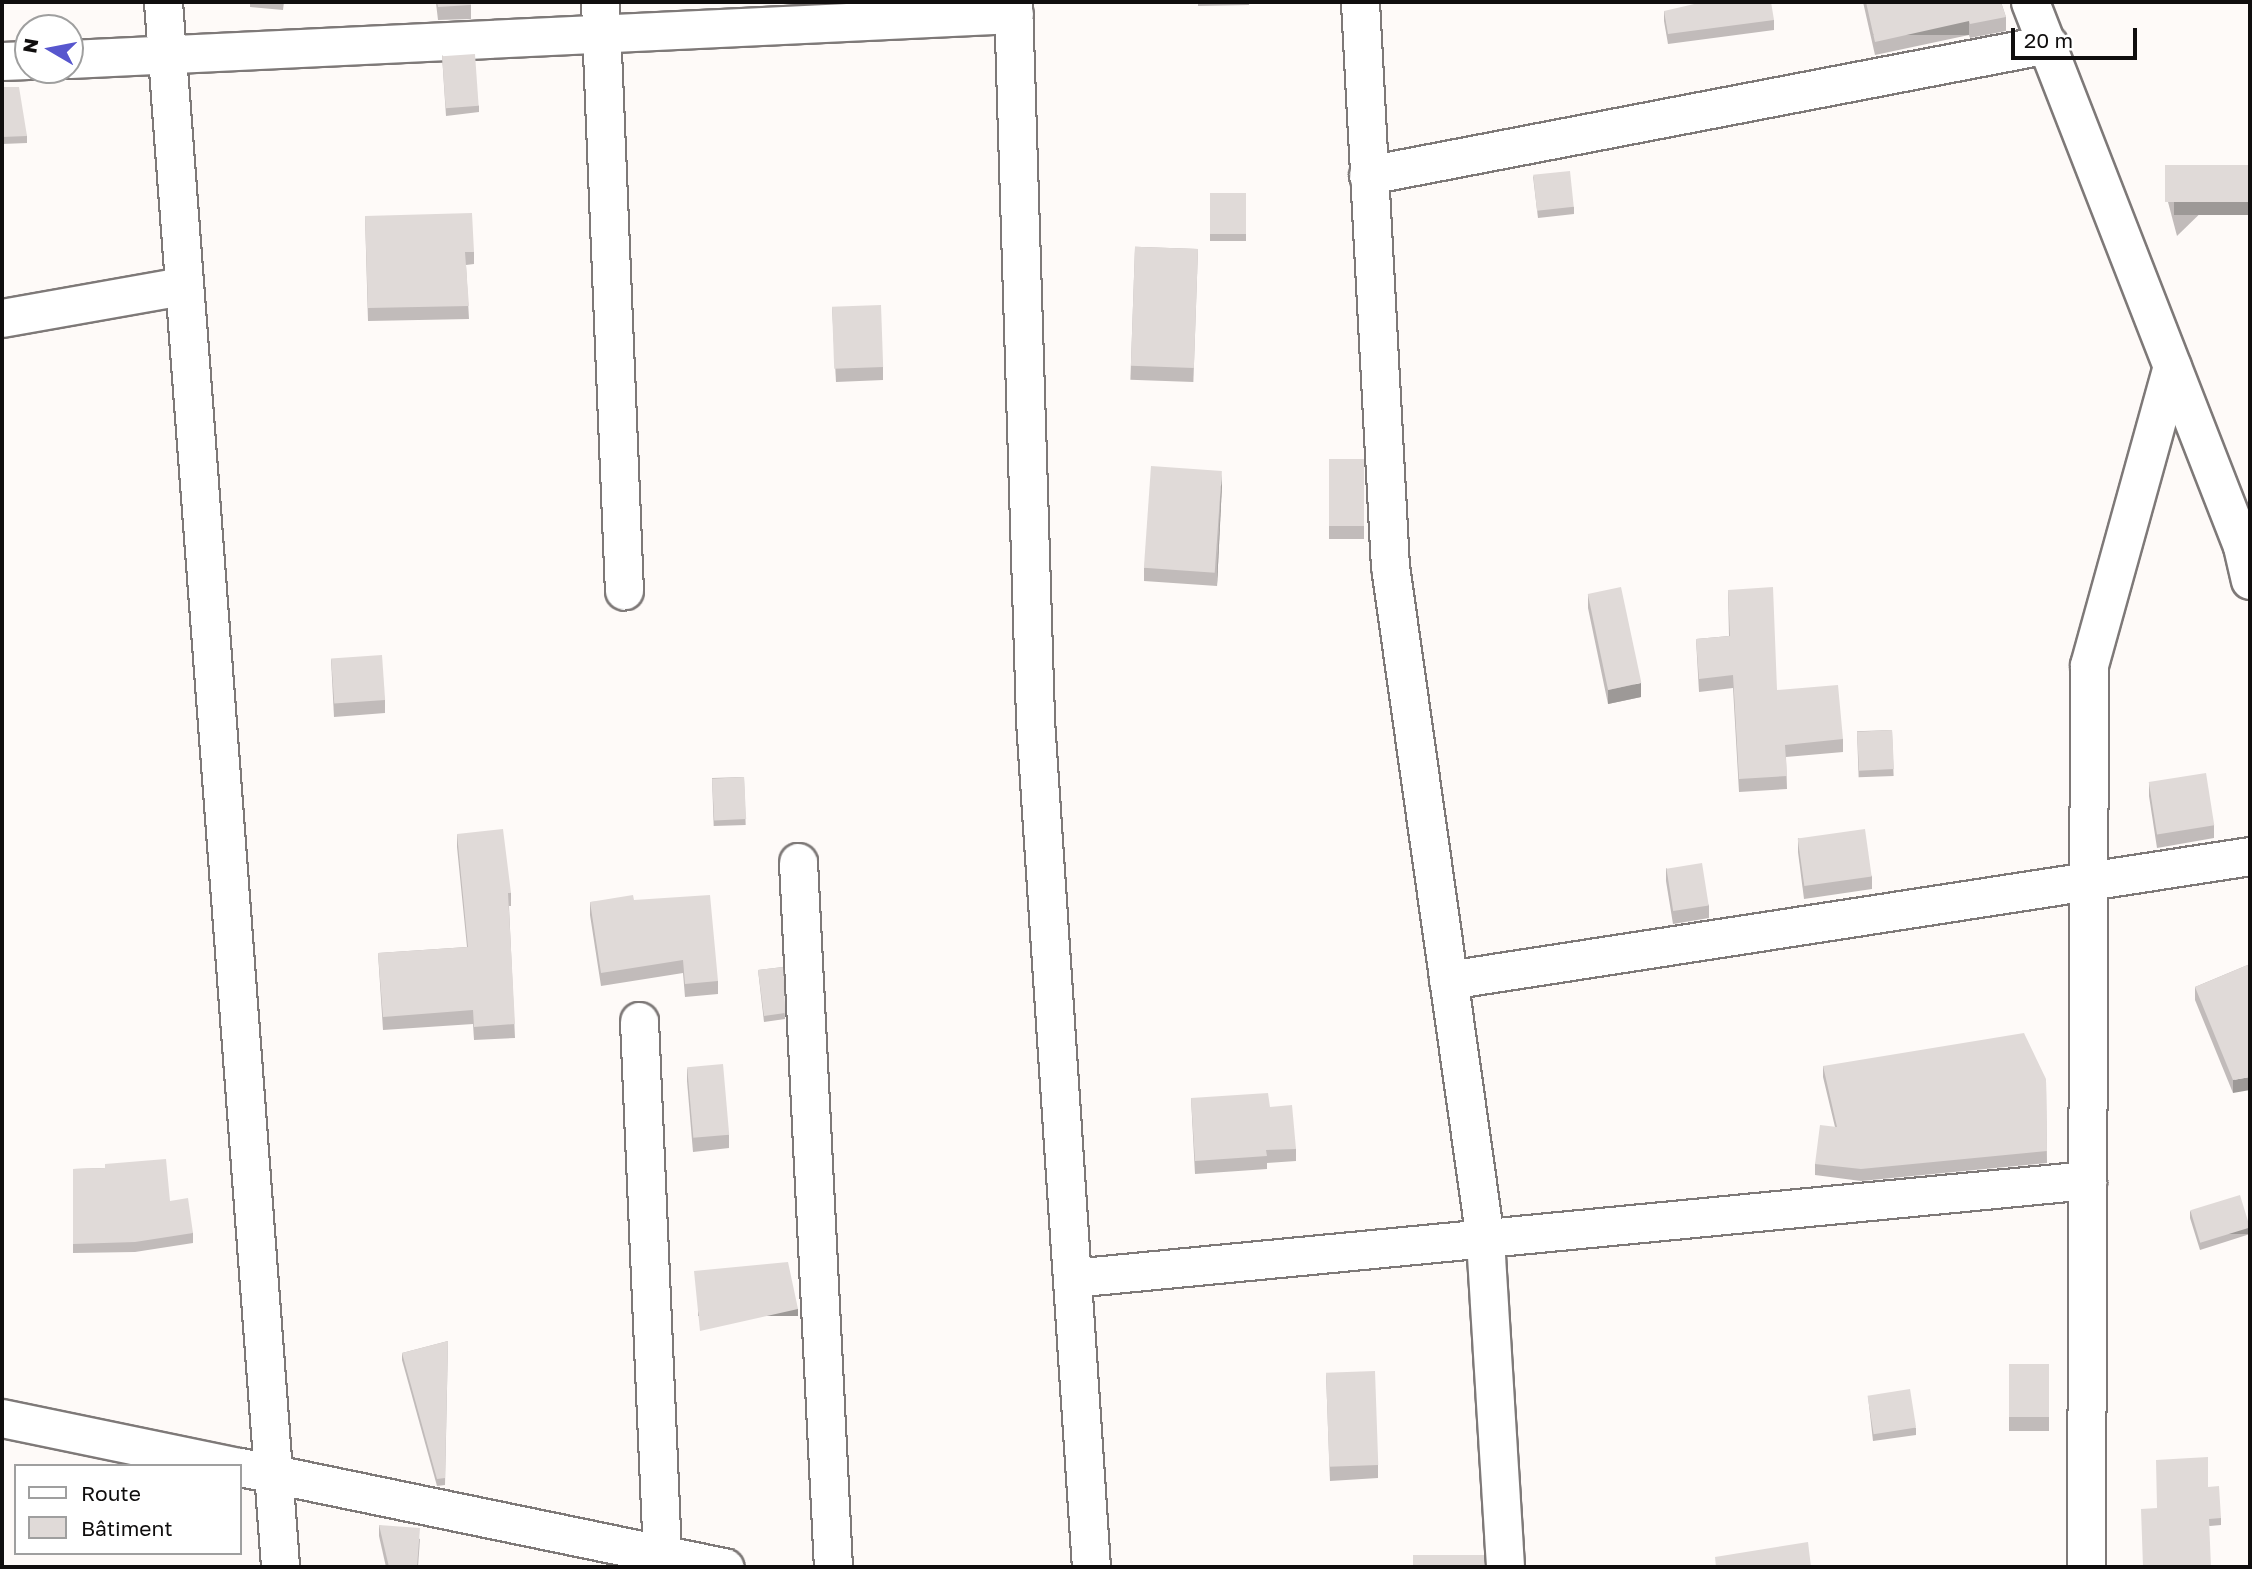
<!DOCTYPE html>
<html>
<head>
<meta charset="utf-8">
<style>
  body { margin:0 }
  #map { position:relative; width:2252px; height:1569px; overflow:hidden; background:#fefaf8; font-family:"Golos Text",sans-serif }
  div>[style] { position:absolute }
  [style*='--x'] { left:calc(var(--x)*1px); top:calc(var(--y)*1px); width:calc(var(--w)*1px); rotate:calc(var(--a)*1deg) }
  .roads { filter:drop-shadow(2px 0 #7e7978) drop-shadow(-2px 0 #7e7978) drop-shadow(0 2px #7e7978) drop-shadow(0 -2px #7e7978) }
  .minor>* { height:37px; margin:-18.5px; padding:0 18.5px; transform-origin:18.5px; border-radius:18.5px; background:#fff }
  .wall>* { inset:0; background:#c1bbba; transform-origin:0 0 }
  .shaded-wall>* { inset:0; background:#9d9997; transform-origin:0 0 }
  .building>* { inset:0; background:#e0dad8; transform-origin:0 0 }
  span { translate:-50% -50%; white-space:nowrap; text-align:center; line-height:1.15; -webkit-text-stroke:7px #fff; paint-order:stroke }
  .frame { position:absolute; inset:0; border:4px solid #100e0e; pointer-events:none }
  .legend { position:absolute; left:14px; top:1464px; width:228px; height:91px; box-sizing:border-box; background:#fff; border:2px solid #9f9f9f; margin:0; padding:9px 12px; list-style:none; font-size:21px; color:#100e0e }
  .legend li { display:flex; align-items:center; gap:14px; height:35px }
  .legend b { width:35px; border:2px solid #9f9f9f }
  .north { position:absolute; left:14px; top:14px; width:70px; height:70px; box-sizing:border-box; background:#fff; border:2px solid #9f9f9f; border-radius:50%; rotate:280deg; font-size:19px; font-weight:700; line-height:28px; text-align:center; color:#100e0e }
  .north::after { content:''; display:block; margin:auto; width:24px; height:32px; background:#5756ce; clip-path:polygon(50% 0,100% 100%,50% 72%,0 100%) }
  .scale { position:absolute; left:2011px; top:28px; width:126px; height:32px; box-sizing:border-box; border:4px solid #100e0e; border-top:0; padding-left:9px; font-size:21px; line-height:24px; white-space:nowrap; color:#100e0e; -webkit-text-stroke:5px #fff; paint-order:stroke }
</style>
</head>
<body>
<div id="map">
  <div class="roads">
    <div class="minor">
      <div style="--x:163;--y:2;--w:1569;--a:85.72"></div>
      <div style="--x:600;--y:2;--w:589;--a:87.67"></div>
      <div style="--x:1013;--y:2;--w:718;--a:88.24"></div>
      <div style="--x:1035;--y:720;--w:849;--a:86.22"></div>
      <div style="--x:1360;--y:2;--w:565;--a:86.96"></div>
      <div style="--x:1390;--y:566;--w:680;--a:81.97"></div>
      <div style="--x:1485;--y:1239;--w:329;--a:86.5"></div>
      <div style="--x:2030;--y:2;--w:584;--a:68.71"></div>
      <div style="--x:2242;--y:546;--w:35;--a:77"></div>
      <div style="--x:70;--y:59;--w:945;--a:-2.73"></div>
      <div style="--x:2;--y:61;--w:26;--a:-2"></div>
      <div style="--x:1368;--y:175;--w:693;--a:-10.9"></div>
      <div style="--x:2;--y:318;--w:183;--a:-10.1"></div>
      <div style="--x:798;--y:862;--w:706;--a:87.16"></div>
      <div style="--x:1448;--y:980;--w:812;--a:-8.79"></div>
      <div style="--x:639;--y:1021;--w:533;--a:87.53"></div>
      <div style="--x:1072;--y:1278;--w:1020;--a:-5.51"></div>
      <div style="--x:2;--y:1418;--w:237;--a:11.7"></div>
      <div style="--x:240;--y:1467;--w:495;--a:11.7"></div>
      <div style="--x:2086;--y:1567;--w:902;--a:-89.81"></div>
      <div style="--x:2089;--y:665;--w:310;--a:-74.5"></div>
    </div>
  </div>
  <div class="wall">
    <div style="clip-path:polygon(250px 2px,284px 2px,283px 10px,250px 7px)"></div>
    <div style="clip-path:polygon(416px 2px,471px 2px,471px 19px,438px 20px,436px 3px,416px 4px)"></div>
    <div style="clip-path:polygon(1198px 2px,1249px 2px,1249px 5px,1198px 6px)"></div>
    <div style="clip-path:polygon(1863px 2px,2001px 2px,2006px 17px,2006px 31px,1970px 38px,1969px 35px,1875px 55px)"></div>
    <div style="clip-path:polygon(1664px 11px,1774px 20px,1774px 30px,1668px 44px,1664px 21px)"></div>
    <div style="clip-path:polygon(442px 55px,479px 106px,479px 112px,446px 116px)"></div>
    <div style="clip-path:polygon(2px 87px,27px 136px,27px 143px,2px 144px)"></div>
    <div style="clip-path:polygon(2250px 165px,2177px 236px,2168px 202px,2168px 188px)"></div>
    <div style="clip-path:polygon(1533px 176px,1574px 207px,1574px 214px,1538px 218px)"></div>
    <div style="left:1210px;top:193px;width:36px;height:48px"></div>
    <div style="clip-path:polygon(365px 216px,474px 252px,474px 264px,466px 265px,469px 319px,368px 321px)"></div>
    <div style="left:1198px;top:249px;width:133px;height:63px;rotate:92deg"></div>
    <div style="clip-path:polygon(832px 307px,883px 367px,883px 380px,836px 382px)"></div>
    <div style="left:1329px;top:459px;width:35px;height:80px"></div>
    <div style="clip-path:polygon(1222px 484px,1217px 586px,1144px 581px,1144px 568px)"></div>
    <div style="clip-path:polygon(1728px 590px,1777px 690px,1843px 739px,1843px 752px,1786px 757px,1787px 789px,1739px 792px,1733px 688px,1699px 692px,1696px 639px,1729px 636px)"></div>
    <div style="clip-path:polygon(1588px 594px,1641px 697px,1608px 704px,1588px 608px)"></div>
    <div style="clip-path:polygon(331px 659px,385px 700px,385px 713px,334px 717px)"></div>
    <div style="left:1892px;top:730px;width:46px;height:35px;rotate:88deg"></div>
    <div style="left:744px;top:777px;width:48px;height:32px;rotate:88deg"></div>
    <div style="clip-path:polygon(2149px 783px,2214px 825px,2214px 838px,2157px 848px,2149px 796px)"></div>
    <div style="clip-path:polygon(457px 834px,511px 893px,511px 906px,509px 906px,515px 1038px,474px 1040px,473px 1024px,383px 1030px,378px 953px,467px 947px,457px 847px)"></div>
    <div style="clip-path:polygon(1798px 838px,1872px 876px,1872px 889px,1804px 899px,1798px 852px)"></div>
    <div style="clip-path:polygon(1666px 868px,1709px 905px,1709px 918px,1673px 924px,1666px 881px)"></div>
    <div style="clip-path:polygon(634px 900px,718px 981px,718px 994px,685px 997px,683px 973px,601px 986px,590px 915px,590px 902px)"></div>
    <div style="clip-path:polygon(2250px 964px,2233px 1093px,2195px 1000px,2195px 987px)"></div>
    <div style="clip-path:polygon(783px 967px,785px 1019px,764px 1022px,758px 970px)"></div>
    <div style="clip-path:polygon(1823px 1066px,2046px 1079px,2047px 1163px,1861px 1181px,1815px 1175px,1815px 1164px,1835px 1127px,1823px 1077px)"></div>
    <div style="clip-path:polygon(687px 1068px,729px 1135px,729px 1148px,693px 1152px,687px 1081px)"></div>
    <div style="clip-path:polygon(1191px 1098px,1270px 1107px,1296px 1149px,1296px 1161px,1267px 1163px,1267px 1169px,1195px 1174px)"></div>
    <div style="clip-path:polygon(105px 1168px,170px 1201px,193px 1233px,193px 1243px,135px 1252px,73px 1253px,73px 1169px)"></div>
    <div style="clip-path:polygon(2190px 1211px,2250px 1234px,2200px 1250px,2190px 1218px)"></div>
    <div style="clip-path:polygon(448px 1341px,445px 1485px,437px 1486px,402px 1360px,402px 1353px)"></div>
    <div style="left:2009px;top:1364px;width:40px;height:67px"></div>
    <div style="clip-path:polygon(1326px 1374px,1378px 1465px,1378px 1478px,1330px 1481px)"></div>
    <div style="clip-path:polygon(1868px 1396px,1916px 1428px,1916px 1435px,1873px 1441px)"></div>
    <div style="clip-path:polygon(2208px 1487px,2221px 1518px,2221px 1525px,2210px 1526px,2157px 1508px)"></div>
    <div style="clip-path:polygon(379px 1525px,420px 1539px,418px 1567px,386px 1567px,379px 1536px)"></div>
  </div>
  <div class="shaded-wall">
    <div style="left:1969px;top:21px;width:14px;height:96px;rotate:90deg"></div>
    <div style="left:2250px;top:202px;width:13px;height:76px;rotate:90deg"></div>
    <div style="clip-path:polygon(1222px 471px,1222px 484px,1217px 586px,1217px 572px)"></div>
    <div style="clip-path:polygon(1641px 683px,1641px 697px,1608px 704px,1608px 690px)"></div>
    <div style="clip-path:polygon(2250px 1077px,2250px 1090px,2233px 1093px,2233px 1080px)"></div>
    <div style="left:2250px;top:1227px;width:7px;height:52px;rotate:90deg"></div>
    <div style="left:798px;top:1309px;width:7px;height:100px;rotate:90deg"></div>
  </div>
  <div class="building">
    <div style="clip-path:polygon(437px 2px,471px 2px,471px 5px,438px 7px)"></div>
    <div style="clip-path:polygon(1703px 2px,1771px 2px,1774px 20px,1668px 34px,1664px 11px)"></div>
    <div style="clip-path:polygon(1866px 2px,2001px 2px,2006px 17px,1970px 24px,1969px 21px,1875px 42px)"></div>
    <div style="left:475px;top:54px;width:52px;height:33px;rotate:86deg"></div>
    <div style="clip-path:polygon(2px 87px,19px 87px,27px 136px,2px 137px)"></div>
    <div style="left:2250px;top:165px;width:37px;height:85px;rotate:90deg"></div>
    <div style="left:1570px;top:171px;width:36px;height:37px;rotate:84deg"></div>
    <div style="left:1210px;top:193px;width:36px;height:41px"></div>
    <div style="clip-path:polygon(472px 213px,474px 252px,465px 252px,469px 306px,368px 308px,365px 216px)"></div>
    <div style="left:1198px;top:249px;width:119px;height:63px;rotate:92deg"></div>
    <div style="left:881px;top:305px;width:62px;height:49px;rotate:88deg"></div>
    <div style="left:1329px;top:459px;width:35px;height:67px"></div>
    <div style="left:1151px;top:466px;width:71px;height:102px;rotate:4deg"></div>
    <div style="left:1621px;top:587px;width:98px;height:34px;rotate:78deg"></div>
    <div style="clip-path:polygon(1773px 587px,1777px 690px,1838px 685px,1843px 739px,1785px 745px,1787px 776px,1739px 779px,1733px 675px,1699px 679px,1696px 639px,1730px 636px,1728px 590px)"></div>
    <div style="left:382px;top:655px;width:45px;height:51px;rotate:86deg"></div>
    <div style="left:1892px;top:730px;width:39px;height:35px;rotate:87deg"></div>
    <div style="left:2206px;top:773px;width:53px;height:58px;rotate:81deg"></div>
    <div style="left:744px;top:777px;width:42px;height:32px;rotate:87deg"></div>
    <div style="clip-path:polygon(503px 829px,511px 893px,508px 893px,515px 1024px,474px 1027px,473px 1010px,383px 1017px,378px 953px,468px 947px,457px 834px)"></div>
    <div style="left:1865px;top:829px;width:48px;height:68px;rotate:82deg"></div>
    <div style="left:1702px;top:863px;width:43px;height:36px;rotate:81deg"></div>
    <div style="clip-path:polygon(633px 895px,634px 900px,710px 895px,718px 981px,685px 984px,683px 960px,601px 973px,590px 902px)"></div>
    <div style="clip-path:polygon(2250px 964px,2250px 1077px,2233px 1080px,2195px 987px)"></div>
    <div style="clip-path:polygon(783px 967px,785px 1013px,764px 1016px,758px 970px)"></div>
    <div style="clip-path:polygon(2024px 1033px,2046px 1079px,2047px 1151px,1861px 1169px,1815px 1164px,1820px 1125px,1837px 1127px,1823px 1066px)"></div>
    <div style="left:723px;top:1064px;width:71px;height:36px;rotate:85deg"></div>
    <div style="clip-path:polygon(1268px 1093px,1270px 1107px,1292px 1105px,1296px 1149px,1266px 1150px,1267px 1156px,1195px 1161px,1191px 1098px)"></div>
    <div style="clip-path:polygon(166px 1159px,170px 1201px,188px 1198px,193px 1233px,135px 1242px,73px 1244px,73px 1169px,105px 1168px,105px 1164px)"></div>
    <div style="left:2240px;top:1195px;width:34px;height:52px;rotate:73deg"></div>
    <div style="clip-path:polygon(788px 1262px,798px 1309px,700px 1331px,694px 1271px)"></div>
    <div style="clip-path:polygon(448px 1341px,445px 1478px,437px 1479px,402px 1353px)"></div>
    <div style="left:2009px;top:1364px;width:40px;height:53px"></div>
    <div style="left:1375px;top:1371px;width:94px;height:49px;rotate:88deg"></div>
    <div style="left:1910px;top:1389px;width:39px;height:43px;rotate:81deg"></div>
    <div style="clip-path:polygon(2208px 1457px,2208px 1487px,2219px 1486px,2221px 1518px,2209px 1519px,2211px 1567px,2143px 1567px,2141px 1509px,2157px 1508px,2156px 1460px)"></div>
    <div style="clip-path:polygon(379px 1525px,420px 1528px,417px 1567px,389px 1567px)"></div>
    <div style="clip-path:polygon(1808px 1542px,1811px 1567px,1716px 1567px,1715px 1557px)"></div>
    <div style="left:1484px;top:1555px;width:12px;height:71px;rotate:90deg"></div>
  </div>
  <div class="frame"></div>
  <ul class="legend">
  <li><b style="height:9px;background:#fff"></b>Route</li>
  <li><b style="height:19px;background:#e0dad8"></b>Bâtiment</li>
  </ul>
  <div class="north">N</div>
  <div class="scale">20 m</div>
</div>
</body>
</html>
